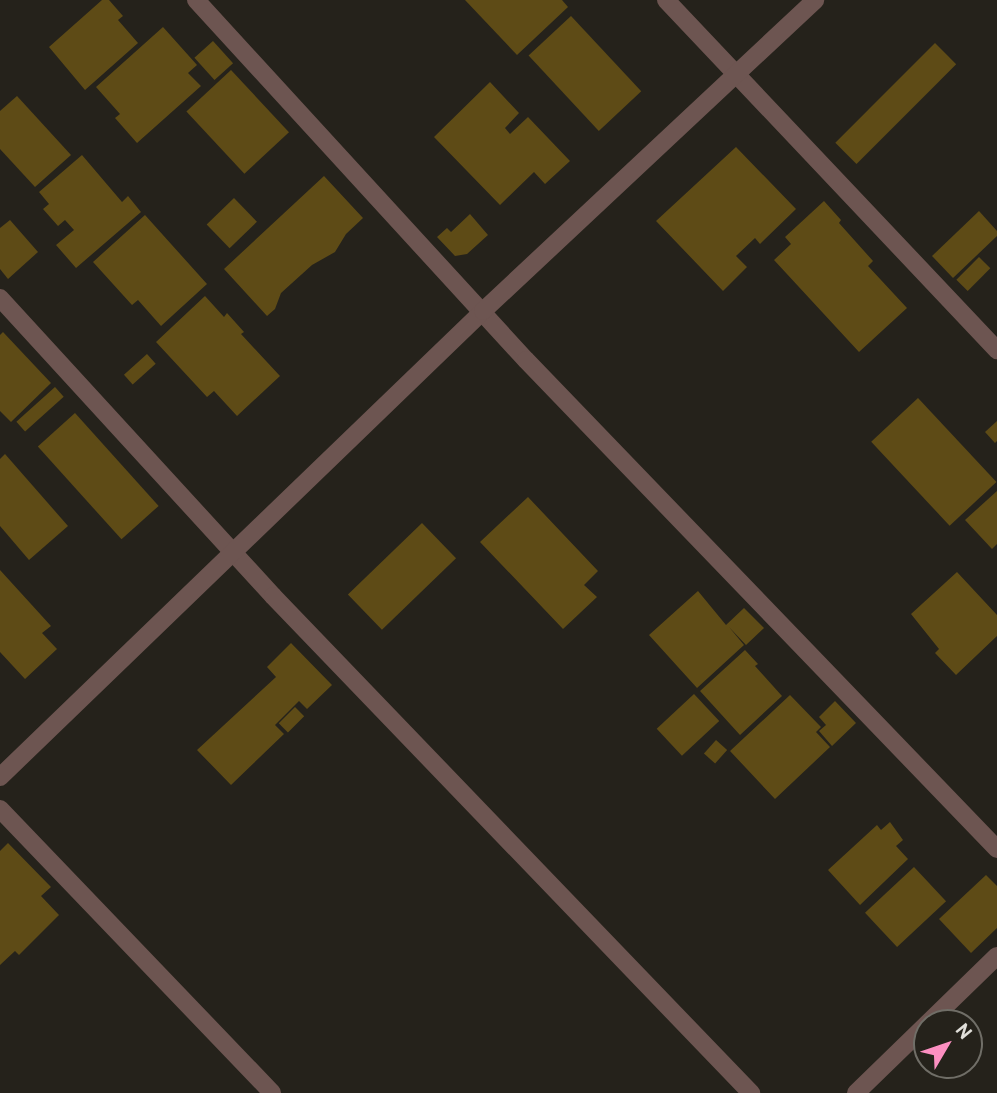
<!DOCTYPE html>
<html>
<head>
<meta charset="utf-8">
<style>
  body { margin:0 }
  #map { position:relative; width:997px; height:1093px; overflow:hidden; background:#25221b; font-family:Overpass,sans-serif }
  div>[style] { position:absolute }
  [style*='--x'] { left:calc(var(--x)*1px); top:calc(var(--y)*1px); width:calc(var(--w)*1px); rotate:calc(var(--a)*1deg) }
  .building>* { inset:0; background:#5e4b16; transform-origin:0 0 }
  .minor>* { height:18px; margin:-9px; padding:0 9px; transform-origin:9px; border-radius:9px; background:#6d5551 }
  .tertiary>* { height:18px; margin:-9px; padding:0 9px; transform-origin:9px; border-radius:9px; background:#6d5551 }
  span { translate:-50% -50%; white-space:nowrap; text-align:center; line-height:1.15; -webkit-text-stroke:7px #25221b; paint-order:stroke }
  .north { position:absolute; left:913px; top:1009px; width:70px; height:70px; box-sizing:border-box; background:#25221b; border:2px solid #706e67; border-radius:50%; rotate:51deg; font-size:19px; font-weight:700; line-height:28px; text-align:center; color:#e1dfda }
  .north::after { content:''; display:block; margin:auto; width:24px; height:32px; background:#fc8fc1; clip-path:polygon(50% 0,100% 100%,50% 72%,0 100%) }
</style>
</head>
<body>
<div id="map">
  <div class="building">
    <div style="clip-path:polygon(102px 0,109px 0,123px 16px,118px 20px,138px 43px,85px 90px,49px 47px)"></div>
    <div style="clip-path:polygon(465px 0,562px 0,568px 7px,517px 55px)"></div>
    <div style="left:571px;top:16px;width:103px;height:58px;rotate:47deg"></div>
    <div style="clip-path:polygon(163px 27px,197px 65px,188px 73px,201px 86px,137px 143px,115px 118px,120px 114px,96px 87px)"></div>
    <div style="left:213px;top:41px;width:30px;height:25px;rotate:48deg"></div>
    <div style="left:935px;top:43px;width:30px;height:141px;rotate:45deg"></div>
    <div style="left:231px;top:70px;width:85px;height:61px;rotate:47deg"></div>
    <div style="clip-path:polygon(490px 82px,519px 113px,505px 128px,510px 134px,528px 117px,570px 161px,545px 184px,534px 172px,500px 205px,434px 137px)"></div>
    <div style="clip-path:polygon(17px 96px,71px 155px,35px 187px,0 149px,0 111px)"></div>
    <div style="clip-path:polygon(736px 147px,796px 209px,760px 244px,755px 238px,736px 256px,747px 267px,723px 291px,656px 221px)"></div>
    <div style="clip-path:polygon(82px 155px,122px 202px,128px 196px,141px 212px,76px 268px,56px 245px,74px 230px,65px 220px,58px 226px,43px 209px,49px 204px,39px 192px)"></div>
    <div style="clip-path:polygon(324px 176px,363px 218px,346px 234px,335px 252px,312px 265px,281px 293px,275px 309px,267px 316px,224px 269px)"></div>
    <div style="left:234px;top:198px;width:33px;height:38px;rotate:46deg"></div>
    <div style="clip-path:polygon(824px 201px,841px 220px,839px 223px,873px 261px,868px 266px,907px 308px,859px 352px,774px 260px,791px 244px,785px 237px)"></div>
    <div style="clip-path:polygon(979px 211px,997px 231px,997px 236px,953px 278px,932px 256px)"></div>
    <div style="clip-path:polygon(470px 214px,488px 235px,467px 254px,455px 256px,437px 237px,447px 228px,451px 232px)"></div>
    <div style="clip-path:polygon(145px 215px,207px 284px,161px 326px,138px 300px,132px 305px,93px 262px)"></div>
    <div style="clip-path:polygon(10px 220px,38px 252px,8px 279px,0 269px,0 228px)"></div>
    <div style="left:979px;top:257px;width:16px;height:32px;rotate:45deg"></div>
    <div style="clip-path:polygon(205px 296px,224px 317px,227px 313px,244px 332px,241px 334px,280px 376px,237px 416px,214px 391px,207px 397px,156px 342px)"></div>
    <div style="clip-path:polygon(3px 332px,51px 383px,11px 422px,0 411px,0 335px)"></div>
    <div style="left:147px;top:354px;width:13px;height:31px;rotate:48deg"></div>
    <div style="left:55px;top:387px;width:13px;height:52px;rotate:48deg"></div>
    <div style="left:918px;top:398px;width:115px;height:64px;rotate:47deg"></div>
    <div style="left:75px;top:413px;width:125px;height:50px;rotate:48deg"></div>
    <div style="clip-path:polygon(997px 421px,997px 441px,995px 443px,985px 432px)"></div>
    <div style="clip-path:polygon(5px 454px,68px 526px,29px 560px,0 526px,0 459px)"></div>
    <div style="clip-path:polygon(997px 491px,997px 544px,992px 549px,965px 520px)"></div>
    <div style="clip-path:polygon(528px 497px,598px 571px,584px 585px,597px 597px,563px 629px,480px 542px)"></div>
    <div style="left:422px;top:523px;width:49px;height:103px;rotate:46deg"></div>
    <div style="clip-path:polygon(0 570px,51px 626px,42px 633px,57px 649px,25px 679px,0 652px)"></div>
    <div style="clip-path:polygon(957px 572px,997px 615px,997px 636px,956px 675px,935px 653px,939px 649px,911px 614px)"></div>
    <div style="clip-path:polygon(698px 591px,726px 625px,744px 608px,764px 628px,746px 645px,729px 627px,744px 645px,697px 688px,649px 635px)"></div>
    <div style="clip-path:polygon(291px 643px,332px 685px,307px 709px,299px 701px,275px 725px,284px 734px,231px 785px,197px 750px,276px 677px,267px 667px)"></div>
    <div style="clip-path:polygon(745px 650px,758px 664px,755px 666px,782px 696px,740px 735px,700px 691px)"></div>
    <div style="left:694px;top:694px;width:37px;height:51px;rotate:47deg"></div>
    <div style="clip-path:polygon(790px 695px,821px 727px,816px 732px,830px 747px,775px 799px,730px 751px)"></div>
    <div style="clip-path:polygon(835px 701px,856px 723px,832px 746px,819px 731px,826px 725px,819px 717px)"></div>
    <div style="left:295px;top:707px;width:13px;height:23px;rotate:45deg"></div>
    <div style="left:716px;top:740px;width:15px;height:18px;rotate:42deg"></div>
    <div style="clip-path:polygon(890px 822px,903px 840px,896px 846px,908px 859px,860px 905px,828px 870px,877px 825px,881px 830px)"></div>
    <div style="clip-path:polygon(8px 843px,51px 887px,41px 896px,59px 915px,19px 955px,15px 951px,0 965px,0 851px)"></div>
    <div style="left:914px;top:867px;width:47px;height:67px;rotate:47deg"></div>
    <div style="clip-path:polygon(986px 875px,997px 886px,997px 928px,971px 953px,939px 919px)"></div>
  </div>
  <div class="minor">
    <div style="--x:196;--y:0;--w:488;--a:47.5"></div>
    <div style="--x:526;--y:360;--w:679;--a:46.07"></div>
    <div style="--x:666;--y:0;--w:482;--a:46.6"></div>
    <div style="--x:0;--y:298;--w:404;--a:47.5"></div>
    <div style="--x:273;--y:596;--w:690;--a:46.12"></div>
    <div style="--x:0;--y:809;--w:393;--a:46.2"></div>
    <div style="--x:928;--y:1023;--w:96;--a:-44.2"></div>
    <div style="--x:856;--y:1093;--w:99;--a:-44.2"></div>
  </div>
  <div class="tertiary">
    <div style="--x:0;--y:777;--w:671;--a:-43.97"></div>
    <div style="--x:483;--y:311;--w:455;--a:-43.1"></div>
  </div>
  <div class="north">N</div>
</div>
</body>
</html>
